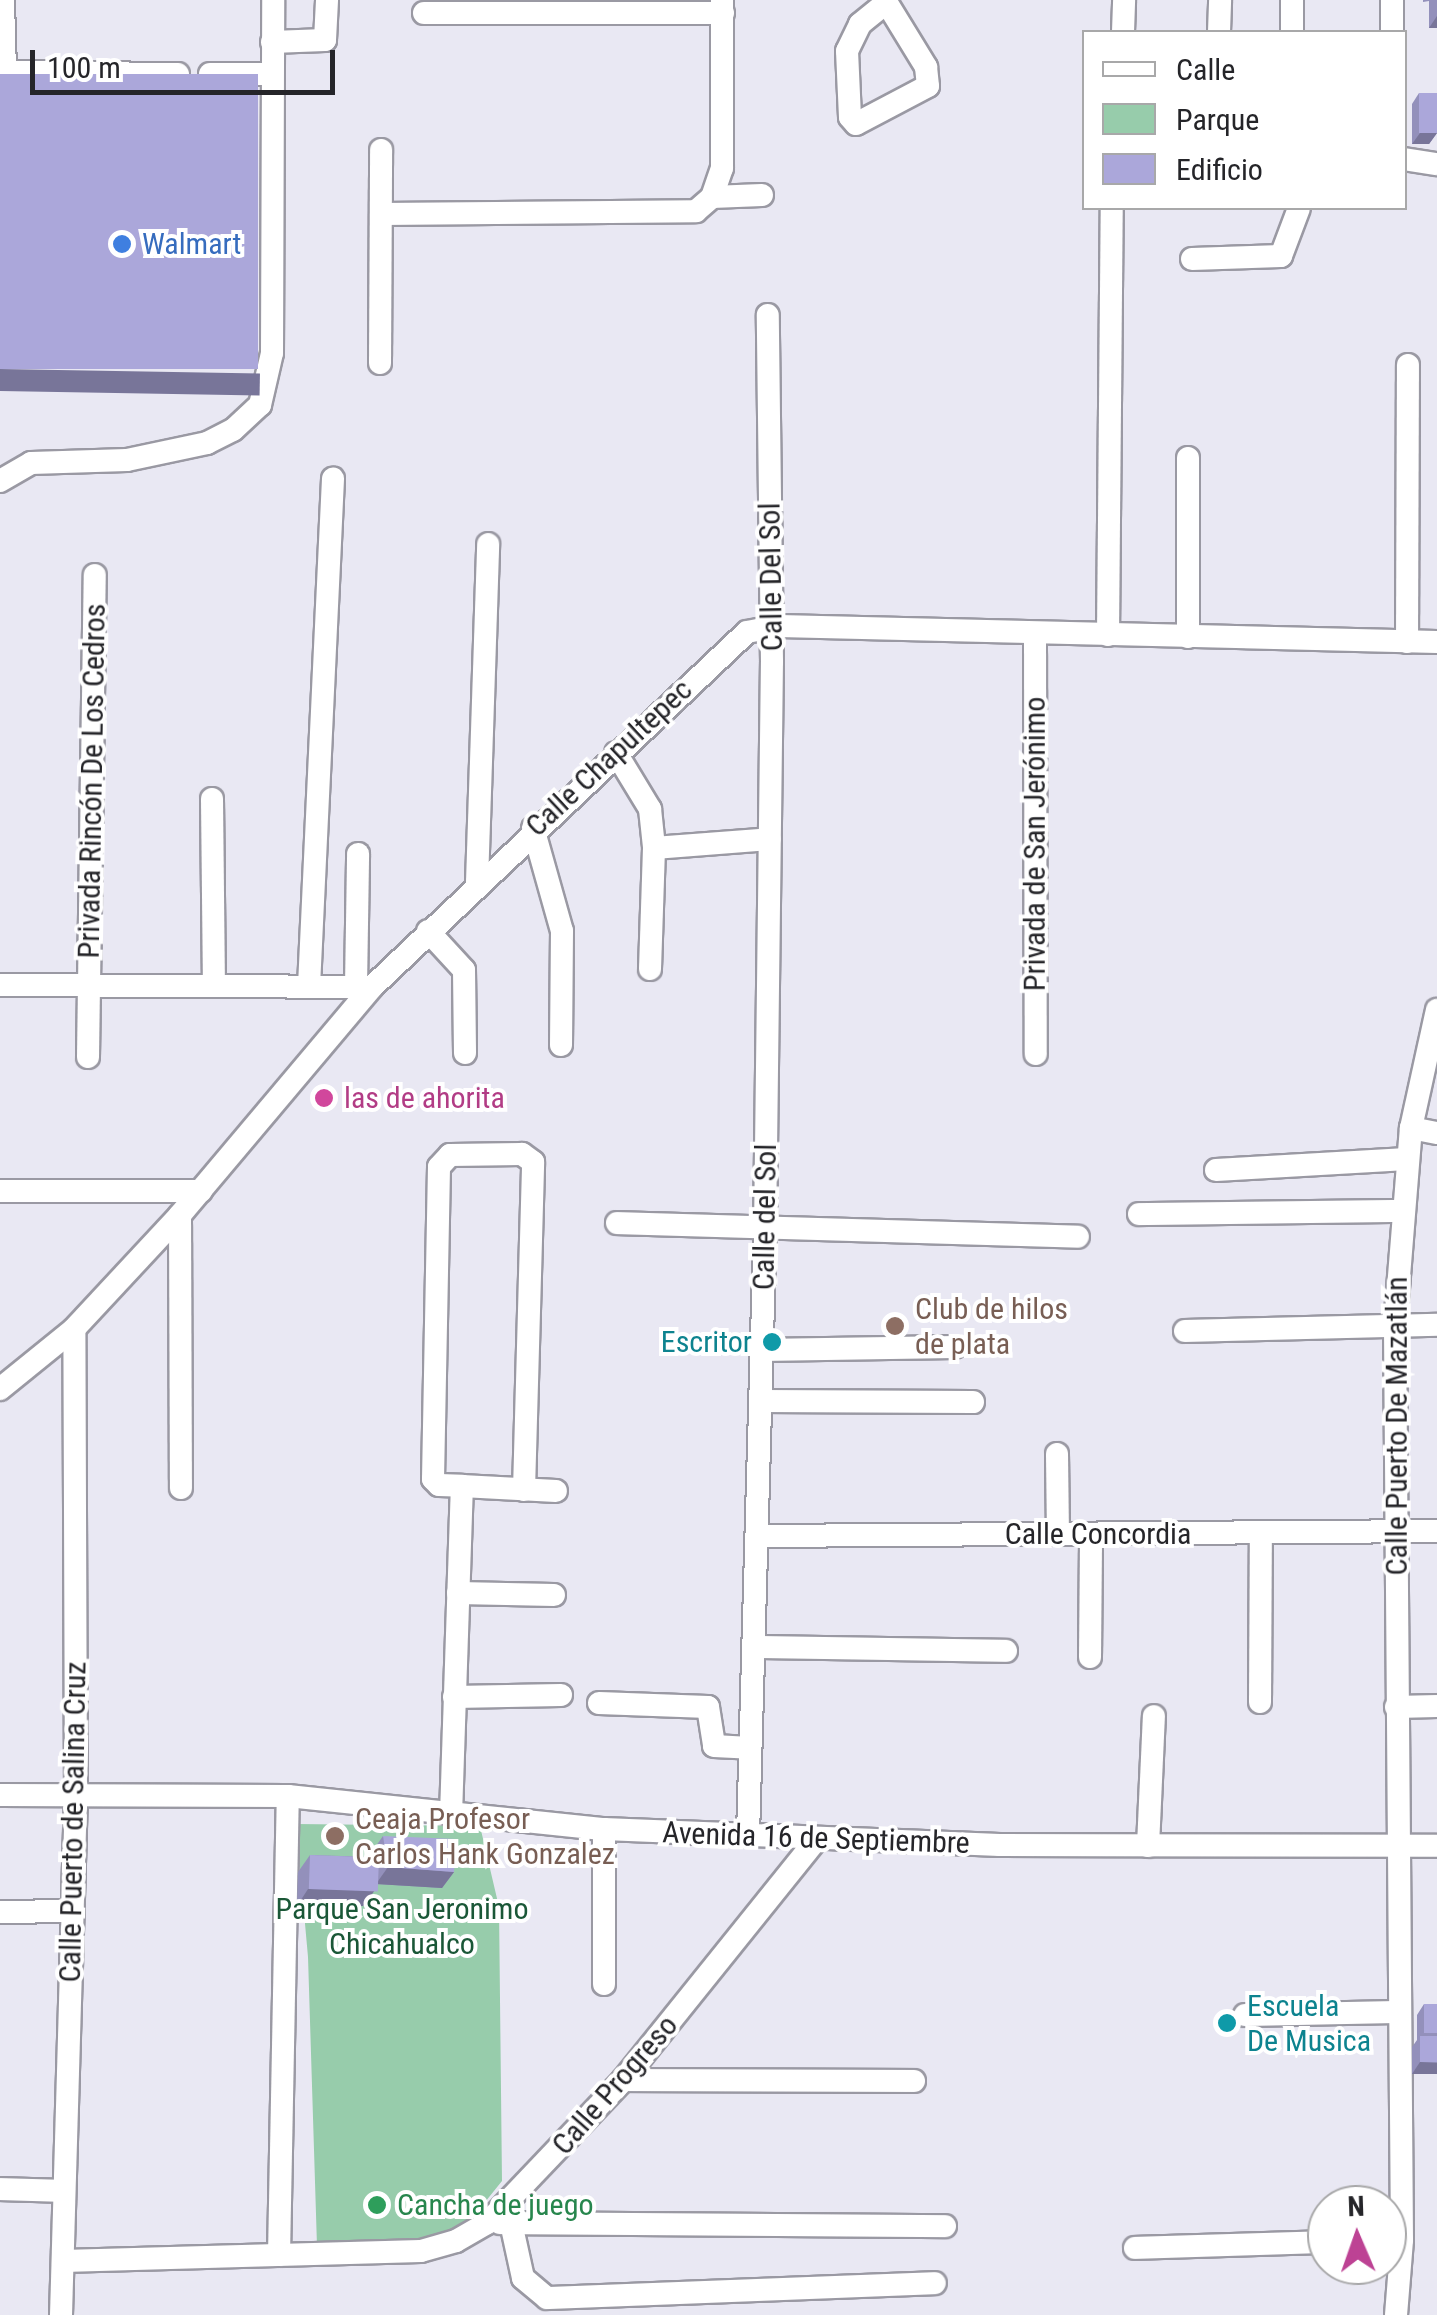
<!DOCTYPE html>
<html>
<head>
<meta charset="utf-8">
<style>
  body { margin:0 }
  #map { position:relative; width:1437px; height:2315px; overflow:hidden; background:#e9e8f3; font-family:"Roboto Condensed",sans-serif }
  div>[style] { position:absolute }
  [style*='--x'] { left:calc(var(--x)*1px); top:calc(var(--y)*1px); width:calc(var(--w)*1px); rotate:calc(var(--a)*1deg) }
  .green>* { inset:0; background:#97ccab }
  .roads { filter:drop-shadow(2px 0 #9a99a3) drop-shadow(-2px 0 #9a99a3) drop-shadow(0 2px #9a99a3) drop-shadow(0 -2px #9a99a3) }
  .minor>* { height:22px; margin:-11px; padding:0 11px; transform-origin:11px; border-radius:11px; background:#fff }
  .wall>* { inset:0; background:#9390bb }
  .shaded-wall>* { inset:0; background:#787599; transform-origin:0 0 }
  .building>* { inset:0; background:#aba7da; transform-origin:0 0 }
  .dots>* { width:28px; height:28px; translate:-50% -50%; box-sizing:border-box; border:5px solid #fff; border-radius:50% }
  span { translate:-50% -50%; white-space:nowrap; text-align:center; line-height:1.15; -webkit-text-stroke:8px #fff; paint-order:stroke }
  .shop-label { font-size:30px; color:#366cbe }
  .left { translate:0 -50%; text-align:left }
  .street-label { font-size:30px; color:#252529 }
  .hotel-label { font-size:30px; color:#b23c85 }
  .education-label { font-size:30px; color:#785e54 }
  .culture-label { font-size:30px; color:#0d838f }
  .right { translate:-100% -50%; text-align:right }
  .park-label { font-size:30px; color:#1a5737 }
  .leisure-label { font-size:30px; color:#27864d }
  .legend { position:absolute; left:1082px; top:30px; width:325px; height:180px; box-sizing:border-box; background:#fff; border:2px solid #a8a8a9; margin:0; padding:12px 18px; list-style:none; font-size:30px; color:#252529 }
  .legend li { display:flex; align-items:center; gap:20px; height:50px }
  .legend b { width:50px; border:2px solid #a8a8a9 }
  .north { position:absolute; left:1307px; top:2185px; width:100px; height:100px; box-sizing:border-box; background:#fff; border:2px solid #a8a8a9; border-radius:50%; rotate:358deg; font-size:28px; font-weight:700; line-height:40px; text-align:center; color:#252529 }
  .north::after { content:''; display:block; margin:auto; width:35px; height:45px; background:#bd4294; clip-path:polygon(50% 0,100% 100%,50% 72%,0 100%) }
  .scale { position:absolute; left:30px; top:50px; width:305px; height:45px; box-sizing:border-box; border:5px solid #252529; border-top:0; padding-left:12px; font-size:30px; line-height:35px; white-space:nowrap; color:#252529; -webkit-text-stroke:8px #fff; paint-order:stroke }
</style>
</head>
<body>
<div id="map">
  <div class="green">
    <div style="clip-path:polygon(296px 1824px,480px 1826px,499px 1907px,502px 2181px,473px 2217px,442px 2237px,317px 2246px,308px 1957px)"></div>
  </div>
  <div class="roads">
    <div class="minor">
      <div style="--x:3;--y:0;--w:72;--a:88.4"></div>
      <div style="--x:5;--y:72;--w:173;--a:0.7"></div>
      <div style="--x:885;--y:0;--w:79;--a:58.5"></div>
      <div style="--x:926;--y:67;--w:19;--a:84"></div>
      <div style="--x:928;--y:86;--w:81;--a:152.2"></div>
      <div style="--x:856;--y:124;--w:9;--a:-131"></div>
      <div style="--x:850;--y:117;--w:66;--a:-92.6"></div>
      <div style="--x:847;--y:51;--w:30;--a:-64"></div>
      <div style="--x:860;--y:24;--w:33;--a:-39"></div>
      <div style="--x:424;--y:13;--w:299;--a:0"></div>
      <div style="--x:1123;--y:32;--w:32;--a:-88"></div>
      <div style="--x:1219;--y:32;--w:32;--a:-88"></div>
      <div style="--x:1292;--y:32;--w:32;--a:-90"></div>
      <div style="--x:1392;--y:32;--w:32;--a:-90"></div>
      <div style="--x:272;--y:42;--w:53;--a:-2.2"></div>
      <div style="--x:325;--y:40;--w:40;--a:-87.1"></div>
      <div style="--x:210;--y:74;--w:61;--a:0"></div>
      <div style="--x:1404;--y:159;--w:33;--a:9"></div>
      <div style="--x:712;--y:197;--w:50;--a:-2.3"></div>
      <div style="--x:381;--y:214;--w:315;--a:-0.5"></div>
      <div style="--x:696;--y:211;--w:21;--a:-41"></div>
      <div style="--x:712;--y:197;--w:31;--a:-71"></div>
      <div style="--x:722;--y:168;--w:168;--a:-90"></div>
      <div style="--x:1192;--y:259;--w:89;--a:-1.9"></div>
      <div style="--x:1281;--y:256;--w:51;--a:-69.4"></div>
      <div style="--x:380;--y:363;--w:213;--a:-89.7"></div>
      <div style="--x:0;--y:481;--w:36;--a:-30"></div>
      <div style="--x:31;--y:463;--w:96;--a:-1.8"></div>
      <div style="--x:127;--y:460;--w:82;--a:-12"></div>
      <div style="--x:207;--y:443;--w:29;--a:-27"></div>
      <div style="--x:233;--y:430;--w:37;--a:-43"></div>
      <div style="--x:260;--y:405;--w:53;--a:-77"></div>
      <div style="--x:272;--y:353;--w:353;--a:-89.8"></div>
      <div style="--x:1035;--y:635;--w:419;--a:89.9"></div>
      <div style="--x:1108;--y:635;--w:425;--a:-89.5"></div>
      <div style="--x:1188;--y:637;--w:179;--a:-90"></div>
      <div style="--x:1407;--y:642;--w:277;--a:-89.8"></div>
      <div style="--x:616;--y:753;--w:66;--a:58.7"></div>
      <div style="--x:650;--y:809;--w:39;--a:84"></div>
      <div style="--x:654;--y:848;--w:116;--a:-4.4"></div>
      <div style="--x:212;--y:799;--w:186;--a:89.4"></div>
      <div style="--x:533;--y:828;--w:107;--a:74.3"></div>
      <div style="--x:562;--y:931;--w:114;--a:90.5"></div>
      <div style="--x:477;--y:882;--w:338;--a:-88.1"></div>
      <div style="--x:428;--y:931;--w:53;--a:47.3"></div>
      <div style="--x:464;--y:970;--w:83;--a:89.3"></div>
      <div style="--x:650;--y:969;--w:121;--a:-88.1"></div>
      <div style="--x:0;--y:985;--w:372;--a:0.3"></div>
      <div style="--x:309;--y:986;--w:508;--a:-87.29"></div>
      <div style="--x:356;--y:987;--w:133;--a:-89.1"></div>
      <div style="--x:88;--y:1057;--w:482;--a:-89.2"></div>
      <div style="--x:1411;--y:1128;--w:26;--a:11"></div>
      <div style="--x:1216;--y:1170;--w:191;--a:-3.3"></div>
      <div style="--x:0;--y:1191;--w:201;--a:0"></div>
      <div style="--x:1139;--y:1214;--w:262;--a:-0.7"></div>
      <div style="--x:180;--y:1215;--w:273;--a:89.8"></div>
      <div style="--x:617;--y:1223;--w:461;--a:1.7"></div>
      <div style="--x:1185;--y:1331;--w:252;--a:-1.4"></div>
      <div style="--x:761;--y:1350;--w:194;--a:-0.9"></div>
      <div style="--x:0;--y:1389;--w:95;--a:-39"></div>
      <div style="--x:74;--y:1329;--w:156;--a:-47.1"></div>
      <div style="--x:180;--y:1215;--w:298;--a:-49.9"></div>
      <div style="--x:372;--y:987;--w:516;--a:-43.43"></div>
      <div style="--x:747;--y:632;--w:33;--a:-11"></div>
      <div style="--x:779;--y:626;--w:658;--a:1.39"></div>
      <div style="--x:761;--y:1401;--w:212;--a:0.3"></div>
      <div style="--x:1057;--y:1454;--w:80;--a:89.3"></div>
      <div style="--x:524;--y:1490;--w:328;--a:-88.4"></div>
      <div style="--x:533;--y:1162;--w:14;--a:-144"></div>
      <div style="--x:522;--y:1154;--w:72;--a:179.2"></div>
      <div style="--x:450;--y:1155;--w:16;--a:133"></div>
      <div style="--x:439;--y:1167;--w:312;--a:91.1"></div>
      <div style="--x:433;--y:1479;--w:8;--a:45"></div>
      <div style="--x:439;--y:1485;--w:23;--a:2"></div>
      <div style="--x:462;--y:1486;--w:94;--a:3"></div>
      <div style="--x:758;--y:1536;--w:679;--a:-0.42"></div>
      <div style="--x:458;--y:1593;--w:96;--a:1.2"></div>
      <div style="--x:755;--y:1647;--w:251;--a:0.9"></div>
      <div style="--x:1090;--y:1657;--w:123;--a:-89.5"></div>
      <div style="--x:454;--y:1697;--w:107;--a:-1.1"></div>
      <div style="--x:1260;--y:1702;--w:169;--a:-89.7"></div>
      <div style="--x:599;--y:1703;--w:109;--a:2.1"></div>
      <div style="--x:708;--y:1707;--w:39;--a:81"></div>
      <div style="--x:714;--y:1746;--w:36;--a:3"></div>
      <div style="--x:1396;--y:1707;--w:41;--a:-1.4"></div>
      <div style="--x:0;--y:1795;--w:288;--a:0.2"></div>
      <div style="--x:288;--y:1796;--w:318;--a:6"></div>
      <div style="--x:604;--y:1829;--w:396;--a:2.3"></div>
      <div style="--x:1000;--y:1845;--w:437;--a:0.1"></div>
      <div style="--x:451;--y:1815;--w:329;--a:-88.1"></div>
      <div style="--x:604;--y:1829;--w:155;--a:90"></div>
      <div style="--x:748;--y:1836;--w:604;--a:-88.39"></div>
      <div style="--x:765;--y:1232;--w:570;--a:-89.3"></div>
      <div style="--x:772;--y:662;--w:347;--a:-90.7"></div>
      <div style="--x:1148;--y:1846;--w:130;--a:-87.4"></div>
      <div style="--x:0;--y:1912;--w:73;--a:-0.8"></div>
      <div style="--x:1245;--y:2015;--w:153;--a:-1.1"></div>
      <div style="--x:623;--y:2080;--w:291;--a:0.2"></div>
      <div style="--x:0;--y:2189;--w:64;--a:1.8"></div>
      <div style="--x:500;--y:2223;--w:445;--a:0.4"></div>
      <div style="--x:511;--y:2223;--w:56;--a:77.7"></div>
      <div style="--x:523;--y:2278;--w:31;--a:40"></div>
      <div style="--x:547;--y:2298;--w:388;--a:-2.2"></div>
      <div style="--x:1135;--y:2248;--w:192;--a:-1.8"></div>
      <div style="--x:279;--y:2255;--w:459;--a:-88.9"></div>
      <div style="--x:63;--y:2261;--w:358;--a:-1.6"></div>
      <div style="--x:421;--y:2251;--w:36;--a:-16"></div>
      <div style="--x:456;--y:2241;--w:36;--a:-30"></div>
      <div style="--x:487;--y:2223;--w:197;--a:-46.4"></div>
      <div style="--x:623;--y:2080;--w:309;--a:-51.2"></div>
      <div style="--x:61;--y:2315;--w:520;--a:-88.35"></div>
      <div style="--x:76;--y:1795;--w:466;--a:-90.2"></div>
      <div style="--x:1396;--y:2315;--w:75;--a:-85.4"></div>
      <div style="--x:1402;--y:2240;--w:914;--a:-90.44"></div>
      <div style="--x:1395;--y:1326;--w:199;--a:-85.4"></div>
      <div style="--x:1411;--y:1128;--w:121;--a:-77.6"></div>
    </div>
  </div>
  <div class="wall">
    <div style="clip-path:polygon(1423px 0,1437px 0,1437px 28px,1429px 28px,1429px 1px,1423px 2px)"></div>
    <div style="clip-path:polygon(1419px 93px,1437px 133px,1429px 144px,1412px 144px,1412px 104px)"></div>
    <div style="clip-path:polygon(383px 1836px,454px 1872px,442px 1888px,376px 1884px,375px 1890px,363px 1906px,297px 1906px,298px 1872px,310px 1855px,372px 1857px,371px 1853px)"></div>
    <div style="clip-path:polygon(1424px 2004px,1437px 2004px,1437px 2074px,1412px 2074px,1412px 2047px,1417px 2040px,1417px 2015px)"></div>
  </div>
  <div class="shaded-wall">
    <div style="clip-path:polygon(1437px 16px,1437px 28px,1429px 28px)"></div>
    <div style="clip-path:polygon(1420px 133px,1437px 133px,1429px 144px,1412px 144px)"></div>
    <div style="left:0;top:369px;width:260px;height:22px;rotate:1deg"></div>
    <div style="clip-path:polygon(388px 1867px,454px 1872px,442px 1888px,376px 1884px)"></div>
    <div style="clip-path:polygon(308px 1889px,375px 1890px,363px 1906px,297px 1906px)"></div>
    <div style="clip-path:polygon(1420px 2062px,1437px 2063px,1437px 2074px,1412px 2074px)"></div>
  </div>
  <div class="building">
    <div style="left:0;top:74px;width:258px;height:295px"></div>
    <div style="left:1419px;top:93px;width:18px;height:40px"></div>
    <div style="clip-path:polygon(383px 1836px,457px 1839px,454px 1872px,388px 1867px)"></div>
    <div style="left:310px;top:1855px;width:69px;height:34px;rotate:2deg"></div>
    <div style="left:1424px;top:2004px;width:13px;height:29px"></div>
    <div style="left:1420px;top:2036px;width:17px;height:26px"></div>
  </div>
  <div class="dots">
    <div style="left:122px;top:244px;background:#3f7fe0"></div>
    <div style="left:324px;top:1098px;background:#d1479c"></div>
    <div style="left:895px;top:1326px;background:#8d6e63"></div>
    <div style="left:772px;top:1342px;background:#0f9aa8"></div>
    <div style="left:335px;top:1836px;background:#8d6e63"></div>
    <div style="left:1227px;top:2023px;background:#0f9aa8"></div>
    <div style="left:377px;top:2205px;background:#2e9e5b"></div>
  </div>
  <div class="shop-label">
    <span class="left" style="left:142px;top:244px">Walmart</span>
  </div>
  <div class="street-label">
    <span style="left:771px;top:577px;rotate:-91deg">Calle Del Sol</span>
    <span style="left:609px;top:758px;rotate:-43deg">Calle Chapultepec</span>
    <span style="left:92px;top:781px;rotate:-89deg">Privada Rincón De Los Cedros</span>
    <span style="left:1035px;top:844px;rotate:-90deg">Privada de San Jerónimo</span>
    <span style="left:765px;top:1217px;rotate:-89deg">Calle del Sol</span>
    <span style="left:1397px;top:1426px;rotate:-90deg">Calle Puerto De Mazatlán</span>
    <span style="left:1098px;top:1534px">Calle Concordia</span>
    <span style="left:73px;top:1822px;rotate:-89deg">Calle Puerto de Salina Cruz</span>
    <span style="left:816px;top:1838px;rotate:2deg">Avenida 16 de Septiembre</span>
    <span style="left:615px;top:2085px;rotate:-49deg">Calle Progreso</span>
  </div>
  <div class="hotel-label">
    <span class="left" style="left:344px;top:1098px">las de ahorita</span>
  </div>
  <div class="education-label">
    <span class="left" style="left:915px;top:1326px">Club de hilos<br>de plata</span>
    <span class="left" style="left:355px;top:1836px">Ceaja Profesor<br>Carlos Hank Gonzalez</span>
  </div>
  <div class="culture-label">
    <span class="right" style="left:752px;top:1342px">Escritor</span>
    <span class="left" style="left:1247px;top:2023px">Escuela<br>De Musica</span>
  </div>
  <div class="park-label">
    <span style="left:402px;top:1926px">Parque San Jeronimo<br>Chicahualco</span>
  </div>
  <div class="leisure-label">
    <span class="left" style="left:397px;top:2205px">Cancha de juego</span>
  </div>
  <ul class="legend">
  <li><b style="height:12px;background:#fff"></b>Calle</li>
  <li><b style="height:28px;background:#97ccab"></b>Parque</li>
  <li><b style="height:28px;background:#aba7da"></b>Edificio</li>
  </ul>
  <div class="north">N</div>
  <div class="scale">100 m</div>
</div>
</body>
</html>
